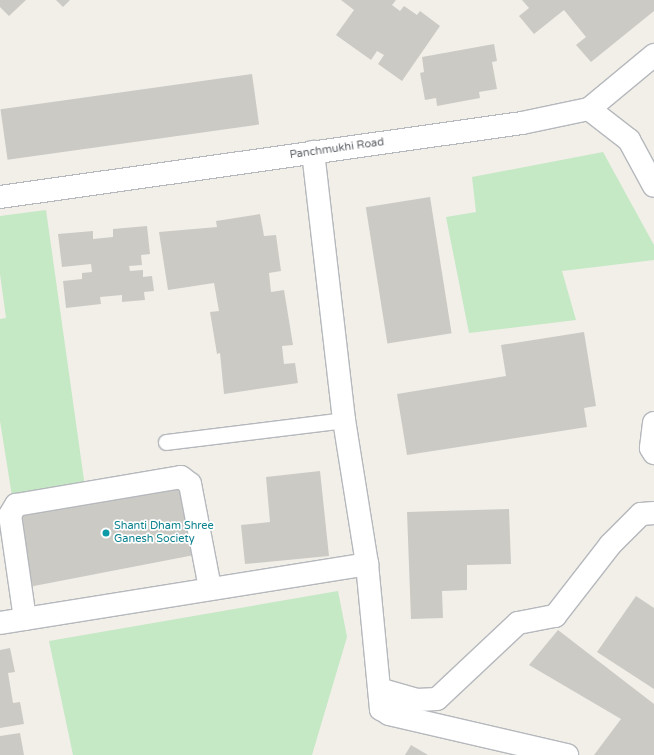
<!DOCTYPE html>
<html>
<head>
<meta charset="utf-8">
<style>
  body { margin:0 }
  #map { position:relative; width:654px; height:755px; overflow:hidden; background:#f1efe8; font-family:"Varela Round",sans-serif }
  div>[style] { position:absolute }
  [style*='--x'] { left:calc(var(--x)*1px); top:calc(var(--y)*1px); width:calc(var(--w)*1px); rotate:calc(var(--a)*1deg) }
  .green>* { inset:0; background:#c5e8c5 }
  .building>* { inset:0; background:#cccac5; transform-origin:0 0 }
  .roads { filter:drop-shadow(1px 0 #b5b8bc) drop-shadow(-1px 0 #b5b8bc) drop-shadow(0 1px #b5b8bc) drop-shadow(0 -1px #b5b8bc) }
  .lane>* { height:15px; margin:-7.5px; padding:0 7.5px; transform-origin:7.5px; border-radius:7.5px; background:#fff }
  .street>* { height:22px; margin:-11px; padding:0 11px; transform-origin:11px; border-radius:11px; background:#fff }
  .dots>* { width:11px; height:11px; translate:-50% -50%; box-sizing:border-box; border:2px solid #fff; border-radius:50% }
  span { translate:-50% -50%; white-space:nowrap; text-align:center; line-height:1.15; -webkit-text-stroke:3.5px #fff; paint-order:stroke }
  .street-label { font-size:11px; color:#5f6368 }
  .culture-label { font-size:11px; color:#0d838f }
  .left { translate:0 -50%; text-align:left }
</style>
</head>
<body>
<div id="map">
  <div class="green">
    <div style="clip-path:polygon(603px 152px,654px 245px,654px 260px,562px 271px,576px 320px,469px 333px,446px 217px,476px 212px,472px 177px)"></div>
    <div style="clip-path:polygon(46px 210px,85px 487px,12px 496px,0 421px,0 319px,6px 318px,0 274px,0 216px)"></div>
    <div style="clip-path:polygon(338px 591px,347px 637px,312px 755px,73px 755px,49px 641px)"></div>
  </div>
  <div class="building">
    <div style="clip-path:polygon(0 0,26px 0,9px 16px,0 7px)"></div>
    <div style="clip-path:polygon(56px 0,70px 0,63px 7px)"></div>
    <div style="clip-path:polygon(341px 0,396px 0,392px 5px,400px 11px,404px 6px,417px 15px,420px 11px,440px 26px,402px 81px,378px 64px,384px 55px,377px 51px,371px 60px,336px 35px,354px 10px)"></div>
    <div style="clip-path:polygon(522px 0,654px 0,654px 11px,591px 62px,576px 45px,586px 37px,564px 10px,534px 34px,519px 16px,529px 8px)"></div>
    <div style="clip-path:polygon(494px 44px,497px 61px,492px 62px,497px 89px,479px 92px,480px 98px,437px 106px,436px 98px,425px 100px,420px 73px,424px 72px,422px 57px)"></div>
    <div style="left:252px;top:74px;width:51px;height:254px;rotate:82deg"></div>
    <div style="left:430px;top:197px;width:138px;height:65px;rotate:81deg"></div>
    <div style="clip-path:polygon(260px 214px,264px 236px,276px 235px,281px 271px,269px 273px,271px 292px,284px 290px,293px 345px,282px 346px,284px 364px,295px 363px,298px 383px,224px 394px,220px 353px,217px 354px,210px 312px,219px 311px,214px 283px,168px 290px,159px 232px,217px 227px,216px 221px)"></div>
    <div style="clip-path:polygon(147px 226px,150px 254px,141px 255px,142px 265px,129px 266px,130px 271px,143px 270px,143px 277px,152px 276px,154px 291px,144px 292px,145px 300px,122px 302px,122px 295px,100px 297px,101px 304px,66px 308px,63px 281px,82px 279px,82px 273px,92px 272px,91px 264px,62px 267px,58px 234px,93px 231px,93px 239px,113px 237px,113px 229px)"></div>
    <div style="clip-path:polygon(584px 332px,596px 406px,584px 408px,587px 427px,407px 455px,397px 394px,506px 376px,501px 345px)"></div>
    <div style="clip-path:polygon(320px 471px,329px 556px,245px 564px,241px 525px,270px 522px,266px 477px)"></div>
    <div style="left:182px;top:485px;width:71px;height:166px;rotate:79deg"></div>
    <div style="clip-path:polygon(509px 509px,511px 564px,467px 565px,467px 590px,442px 591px,443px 618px,411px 619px,407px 512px)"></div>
    <div style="clip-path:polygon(636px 596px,654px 608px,654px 689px,597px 652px)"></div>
    <div style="clip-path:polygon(558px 630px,654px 704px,654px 755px,594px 755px,621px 719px,529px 665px)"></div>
    <div style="clip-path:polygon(10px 648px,15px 672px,8px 673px,13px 703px,20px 702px,24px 724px,0 728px,0 650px)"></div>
    <div style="clip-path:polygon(20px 733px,24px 755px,0 755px,0 736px)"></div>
    <div style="clip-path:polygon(411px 745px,428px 755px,405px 755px)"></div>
  </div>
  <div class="roads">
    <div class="lane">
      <div style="--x:166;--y:442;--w:179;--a:-7"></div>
    </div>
    <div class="street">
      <div style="--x:589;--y:109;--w:51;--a:37.8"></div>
      <div style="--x:629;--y:140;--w:52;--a:61.5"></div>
      <div style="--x:313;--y:152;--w:270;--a:83.4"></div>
      <div style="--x:344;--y:420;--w:146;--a:80.9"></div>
      <div style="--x:367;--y:564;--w:146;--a:84.5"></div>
      <div style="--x:381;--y:709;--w:9;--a:32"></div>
      <div style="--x:389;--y:714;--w:183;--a:13"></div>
      <div style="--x:0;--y:197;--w:527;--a:-8.07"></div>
      <div style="--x:522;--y:123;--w:68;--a:-11.8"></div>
      <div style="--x:589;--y:109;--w:85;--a:-39.7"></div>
      <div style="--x:654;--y:423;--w:25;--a:97"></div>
      <div style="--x:651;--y:448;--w:6;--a:59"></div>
      <div style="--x:25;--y:619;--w:105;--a:-98.2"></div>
      <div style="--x:10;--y:515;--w:12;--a:-59"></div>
      <div style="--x:16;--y:505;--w:167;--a:-9.6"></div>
      <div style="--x:181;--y:477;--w:11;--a:38"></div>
      <div style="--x:190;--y:484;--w:106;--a:79.1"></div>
      <div style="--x:0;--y:623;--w:372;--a:-9.1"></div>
      <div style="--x:379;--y:689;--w:40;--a:16"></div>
      <div style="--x:417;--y:700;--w:20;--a:-3"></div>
      <div style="--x:437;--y:699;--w:111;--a:-43.2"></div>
      <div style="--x:518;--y:623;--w:38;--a:-11"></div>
      <div style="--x:555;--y:616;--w:90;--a:-52.2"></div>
      <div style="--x:610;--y:545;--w:44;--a:-45"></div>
      <div style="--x:641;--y:514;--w:13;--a:-4"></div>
    </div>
  </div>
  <div class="dots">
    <div style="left:106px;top:533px;background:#0f9aa8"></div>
  </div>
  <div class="street-label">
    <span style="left:337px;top:149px;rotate:-8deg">Panchmukhi Road</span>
  </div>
  <div class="culture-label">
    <span class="left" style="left:114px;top:533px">Shanti Dham Shree<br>Ganesh Society</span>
  </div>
</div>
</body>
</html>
